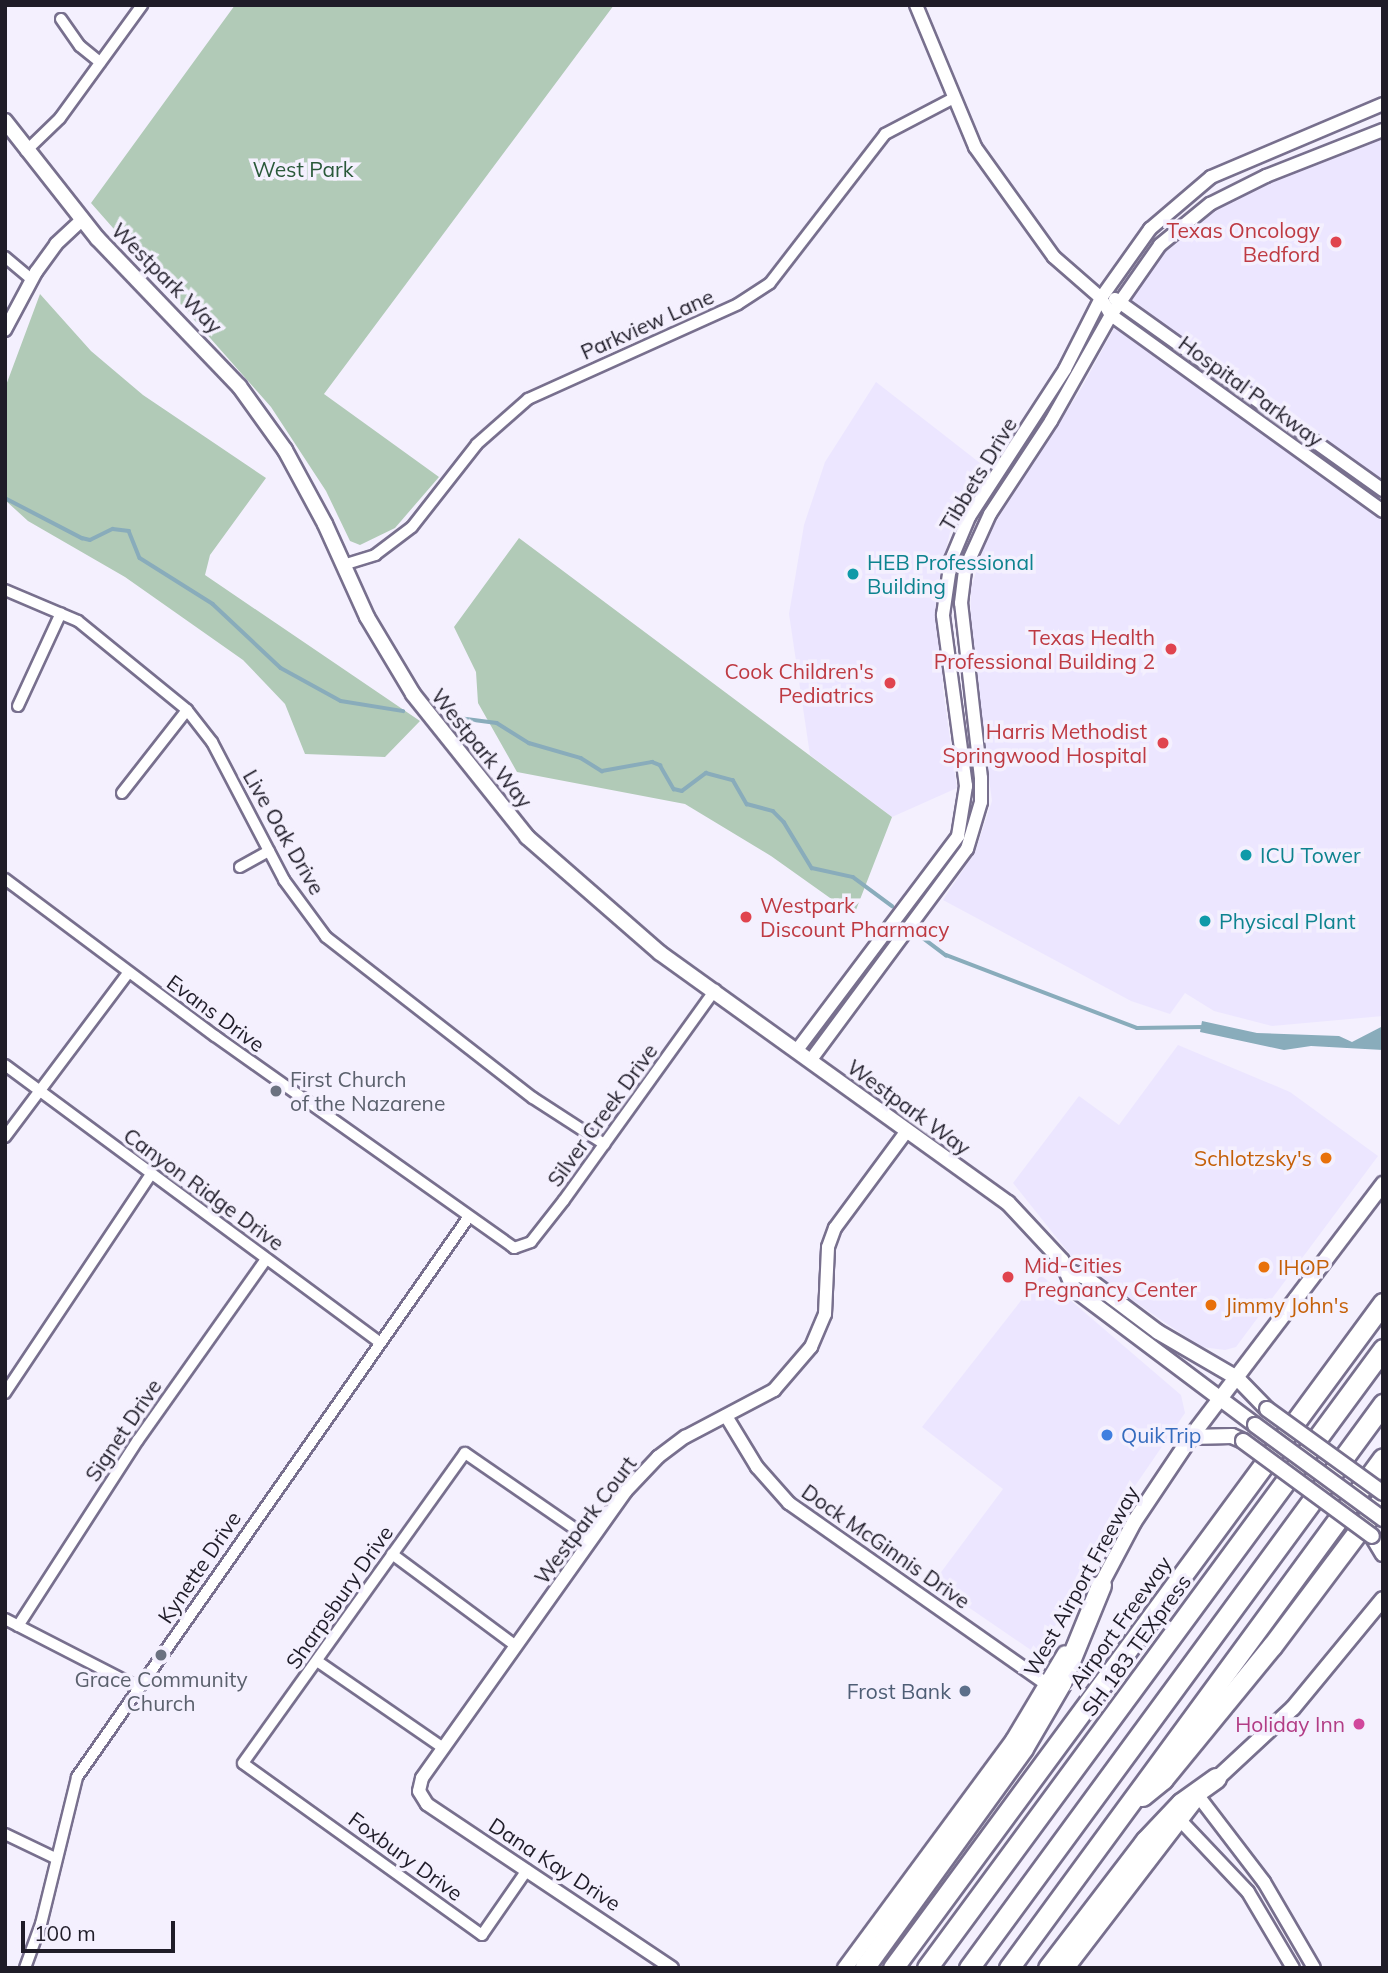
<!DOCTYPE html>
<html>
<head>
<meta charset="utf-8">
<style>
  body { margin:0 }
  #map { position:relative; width:1388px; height:1973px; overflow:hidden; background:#f4f0fe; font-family:Mulish,sans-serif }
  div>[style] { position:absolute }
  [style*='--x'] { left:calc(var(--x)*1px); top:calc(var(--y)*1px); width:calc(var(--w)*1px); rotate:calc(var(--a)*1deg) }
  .built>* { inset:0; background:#ece6ff }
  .green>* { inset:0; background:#b1cab7 }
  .water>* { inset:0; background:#89acbb }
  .stream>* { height:3.5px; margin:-1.75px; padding:0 1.75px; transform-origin:1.75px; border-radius:1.75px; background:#89acbb }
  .roads { filter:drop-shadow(2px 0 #78708e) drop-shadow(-2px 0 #78708e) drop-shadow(0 2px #78708e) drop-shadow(0 -2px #78708e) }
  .minor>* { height:10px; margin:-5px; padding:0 5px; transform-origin:5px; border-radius:5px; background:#fff }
  .tertiary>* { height:12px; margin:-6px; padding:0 6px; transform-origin:6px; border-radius:6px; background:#fff }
  .secondary>* { height:14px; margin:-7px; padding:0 7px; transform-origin:7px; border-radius:7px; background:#fff }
  .motorway>* { height:19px; margin:-9.5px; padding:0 9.5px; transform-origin:9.5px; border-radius:9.5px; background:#fff }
  .bridges { filter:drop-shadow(2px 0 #78708e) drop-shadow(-2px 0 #78708e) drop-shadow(0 2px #78708e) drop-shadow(0 -2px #78708e) }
  .secondary-bridge>* { height:14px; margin:-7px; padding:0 7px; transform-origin:7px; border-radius:7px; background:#fff }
  .dots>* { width:19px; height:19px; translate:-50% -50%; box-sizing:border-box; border:4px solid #f4f0fe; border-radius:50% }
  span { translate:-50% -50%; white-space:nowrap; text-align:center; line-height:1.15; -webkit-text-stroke:7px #f4f0fe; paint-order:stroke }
  .park-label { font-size:21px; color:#2a593a }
  .health-label { font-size:21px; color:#be3a42 }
  .right { translate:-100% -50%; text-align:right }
  .left { translate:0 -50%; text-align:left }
  .street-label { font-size:21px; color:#1f1c28 }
  .culture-label { font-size:21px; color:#0d838f }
  .worship-label { font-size:21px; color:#5b616d }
  .food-label { font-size:21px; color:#c56008 }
  .shop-label { font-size:21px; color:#366cbe }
  .service-label { font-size:21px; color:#4e5e75 }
  .hotel-label { font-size:21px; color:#b23c85 }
  .frame { position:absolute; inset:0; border:7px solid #1f1c28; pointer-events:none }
  .scale { position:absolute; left:21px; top:1921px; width:154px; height:32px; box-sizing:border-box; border:4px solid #1f1c28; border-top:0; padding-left:9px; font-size:21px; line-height:24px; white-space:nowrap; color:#1f1c28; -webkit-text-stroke:5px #f4f0fe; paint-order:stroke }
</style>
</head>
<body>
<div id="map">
  <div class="built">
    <div style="clip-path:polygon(1383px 135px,1383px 1016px,1272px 1026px,1214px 1011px,1185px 993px,1170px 1014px,1131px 1001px,943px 900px,975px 852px,992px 801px,970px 639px,971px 588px,989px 532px,1081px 389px,1133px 293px,1174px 241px,1223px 203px,1256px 186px)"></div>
    <div style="clip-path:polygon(876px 382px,989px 470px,950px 532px,939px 580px,943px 689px,957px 788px,892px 817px,810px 755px,789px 614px,804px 525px,825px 462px)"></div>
    <div style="clip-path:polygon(1178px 1045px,1290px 1092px,1378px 1156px,1236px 1347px,1225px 1350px,1201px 1347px,1076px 1262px,1013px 1183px,1079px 1096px,1119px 1125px)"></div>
    <div style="clip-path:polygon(1041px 1275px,1181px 1395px,1185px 1413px,1113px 1518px,1041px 1657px,933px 1583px,1003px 1489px,922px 1427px)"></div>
  </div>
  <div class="green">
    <div style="clip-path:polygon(235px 5px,614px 5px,324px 394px,439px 477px,395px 528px,360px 545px,350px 541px,326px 491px,271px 407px,91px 203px)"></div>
    <div style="clip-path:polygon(40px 294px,91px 351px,143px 395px,266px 478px,210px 555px,205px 575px,420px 721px,385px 757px,305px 754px,285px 704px,243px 660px,125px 577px,28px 521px,5px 500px,5px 388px)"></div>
    <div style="clip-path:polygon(519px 538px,892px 817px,854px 915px,771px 856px,685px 804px,517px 772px,478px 703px,476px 672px,454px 627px)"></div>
  </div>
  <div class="water">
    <div style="clip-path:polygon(1202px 1021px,1257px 1033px,1339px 1036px,1352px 1042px,1383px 1026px,1383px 1050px,1311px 1046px,1284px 1050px,1200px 1032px)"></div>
  </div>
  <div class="stream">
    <div style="--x:5;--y:498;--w:87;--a:27.5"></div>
    <div style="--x:82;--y:538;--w:8;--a:14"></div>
    <div style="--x:90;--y:540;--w:25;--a:-26"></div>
    <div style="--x:113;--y:529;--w:16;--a:7"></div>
    <div style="--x:129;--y:531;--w:29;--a:68"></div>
    <div style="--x:140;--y:558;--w:86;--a:32.2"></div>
    <div style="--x:213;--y:604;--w:93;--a:43.3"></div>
    <div style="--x:281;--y:668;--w:68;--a:28.8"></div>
    <div style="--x:341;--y:701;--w:63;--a:9.2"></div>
    <div style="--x:451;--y:717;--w:46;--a:7.4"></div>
    <div style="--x:497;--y:723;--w:38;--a:32"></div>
    <div style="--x:529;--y:743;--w:54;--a:16.1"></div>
    <div style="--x:581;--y:758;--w:25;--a:32"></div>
    <div style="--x:602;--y:771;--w:51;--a:-10.2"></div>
    <div style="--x:652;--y:762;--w:9;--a:21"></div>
    <div style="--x:660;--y:765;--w:28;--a:60"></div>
    <div style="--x:674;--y:789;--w:8;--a:14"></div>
    <div style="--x:682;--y:791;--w:30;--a:-37"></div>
    <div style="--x:706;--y:773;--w:28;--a:15"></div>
    <div style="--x:733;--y:780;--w:28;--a:60"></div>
    <div style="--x:747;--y:804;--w:27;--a:15"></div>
    <div style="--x:773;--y:811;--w:16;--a:45"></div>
    <div style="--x:784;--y:822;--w:54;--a:58.7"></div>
    <div style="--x:812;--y:868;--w:42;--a:12.4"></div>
    <div style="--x:853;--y:877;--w:49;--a:36.6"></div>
    <div style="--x:919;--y:935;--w:34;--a:37"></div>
    <div style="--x:946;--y:955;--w:204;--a:20.9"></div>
    <div style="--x:1137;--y:1028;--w:66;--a:-0.9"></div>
  </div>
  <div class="roads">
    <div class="minor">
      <div style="--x:61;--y:19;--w:33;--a:55"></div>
      <div style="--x:80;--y:46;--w:26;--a:39"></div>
      <div style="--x:26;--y:151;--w:47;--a:-44.1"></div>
      <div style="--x:60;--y:118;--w:140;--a:-54"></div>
      <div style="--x:5;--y:257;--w:35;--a:40"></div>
      <div style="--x:343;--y:565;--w:34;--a:-17"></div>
      <div style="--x:375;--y:555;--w:46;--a:-37.1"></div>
      <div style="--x:412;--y:527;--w:105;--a:-51.9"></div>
      <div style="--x:477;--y:444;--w:68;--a:-41.4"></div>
      <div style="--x:528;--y:399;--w:230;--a:-24.3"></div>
      <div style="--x:738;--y:304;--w:38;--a:-33"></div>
      <div style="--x:770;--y:283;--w:188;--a:-52.3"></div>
      <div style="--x:885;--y:134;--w:76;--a:-27.6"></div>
      <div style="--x:5;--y:590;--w:79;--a:23"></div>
      <div style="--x:78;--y:621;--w:141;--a:39.2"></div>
      <div style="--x:187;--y:710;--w:41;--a:52"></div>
      <div style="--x:212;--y:742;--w:156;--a:62.4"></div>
      <div style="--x:284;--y:880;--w:71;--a:53.6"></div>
      <div style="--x:326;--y:937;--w:262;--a:37.9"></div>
      <div style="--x:533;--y:1098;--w:85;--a:32.9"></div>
      <div style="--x:18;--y:706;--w:102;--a:-65.2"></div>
      <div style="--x:122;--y:793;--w:105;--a:-51.9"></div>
      <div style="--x:240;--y:867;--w:33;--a:-29"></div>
      <div style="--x:5;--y:879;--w:262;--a:36.8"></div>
      <div style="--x:215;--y:1036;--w:367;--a:35.3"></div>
      <div style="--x:514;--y:1248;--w:18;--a:-19"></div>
      <div style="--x:531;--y:1242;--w:53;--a:-51.8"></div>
      <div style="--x:564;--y:1200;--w:259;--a:-54.3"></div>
      <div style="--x:5;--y:1065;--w:466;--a:36.5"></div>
      <div style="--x:5;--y:1137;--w:206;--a:-53.1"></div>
      <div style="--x:5;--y:1393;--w:263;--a:-56.3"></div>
      <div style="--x:392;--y:1554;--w:154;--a:36.6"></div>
      <div style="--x:5;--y:1619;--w:151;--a:27.2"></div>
      <div style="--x:18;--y:1626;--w:221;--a:-57.2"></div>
      <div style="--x:138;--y:1440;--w:222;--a:-54.7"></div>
      <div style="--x:317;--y:1661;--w:153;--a:34.6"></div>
      <div style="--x:5;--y:1834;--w:55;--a:25.6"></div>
      <div style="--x:527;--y:1870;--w:79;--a:124.7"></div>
      <div style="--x:482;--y:1935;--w:294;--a:-144.3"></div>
      <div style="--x:243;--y:1763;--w:381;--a:-54.4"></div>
      <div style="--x:465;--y:1453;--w:153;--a:34.6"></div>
      <div style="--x:25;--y:1968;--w:47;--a:-70"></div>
      <div style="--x:41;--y:1924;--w:151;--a:-76.2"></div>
      <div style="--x:77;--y:1777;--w:682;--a:-55.03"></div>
    </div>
    <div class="tertiary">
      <div style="--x:916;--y:5;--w:154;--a:67.4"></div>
      <div style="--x:975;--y:147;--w:135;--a:54.3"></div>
      <div style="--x:1054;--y:257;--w:62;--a:41.1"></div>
      <div style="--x:1101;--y:298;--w:20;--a:60"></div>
      <div style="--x:1111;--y:315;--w:335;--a:35.8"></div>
      <div style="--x:1115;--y:299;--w:329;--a:35.5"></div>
      <div style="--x:5;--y:330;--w:66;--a:-61.9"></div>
      <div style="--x:36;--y:272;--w:34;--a:-54"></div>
      <div style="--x:56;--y:244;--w:35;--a:-43"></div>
      <div style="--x:797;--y:1050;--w:268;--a:-53"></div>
      <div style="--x:958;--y:836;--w:51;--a:-80.9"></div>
      <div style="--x:966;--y:786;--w:173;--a:-97.7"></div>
      <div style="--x:943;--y:615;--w:56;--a:-81.7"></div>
      <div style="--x:951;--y:560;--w:47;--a:-67.3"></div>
      <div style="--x:969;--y:517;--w:176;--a:-57"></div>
      <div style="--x:1065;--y:369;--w:80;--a:-63.1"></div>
      <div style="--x:1101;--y:298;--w:85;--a:-54.6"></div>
      <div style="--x:1150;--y:229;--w:80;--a:-40.4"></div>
      <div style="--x:1211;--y:177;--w:187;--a:-23"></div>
      <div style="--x:810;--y:1061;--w:264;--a:-53.5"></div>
      <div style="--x:967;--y:849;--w:49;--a:-73.4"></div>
      <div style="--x:981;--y:802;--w:24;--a:-90"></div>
      <div style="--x:981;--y:778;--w:176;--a:-96.5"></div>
      <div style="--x:961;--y:603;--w:34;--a:-83"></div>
      <div style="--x:965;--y:569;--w:60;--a:-65.6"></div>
      <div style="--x:990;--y:514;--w:111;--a:-56.7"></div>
      <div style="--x:1051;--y:421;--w:122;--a:-60.5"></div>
      <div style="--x:1111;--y:315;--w:85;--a:-55"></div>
      <div style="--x:1160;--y:245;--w:65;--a:-39.4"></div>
      <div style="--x:1210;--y:204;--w:63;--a:-26.6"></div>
      <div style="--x:1266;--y:176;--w:126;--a:-21.5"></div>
      <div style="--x:726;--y:1416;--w:60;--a:58.7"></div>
      <div style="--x:757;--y:1467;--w:48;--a:48.4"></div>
      <div style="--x:789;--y:1503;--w:315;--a:35.1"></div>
      <div style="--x:1199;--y:1797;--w:107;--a:52.6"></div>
      <div style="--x:1264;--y:1882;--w:99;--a:59.8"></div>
      <div style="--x:1179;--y:1819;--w:100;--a:46.6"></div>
      <div style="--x:1248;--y:1892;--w:88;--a:59.4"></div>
      <div style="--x:672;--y:1968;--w:295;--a:-146.2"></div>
      <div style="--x:427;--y:1804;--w:15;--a:-122"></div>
      <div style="--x:419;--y:1791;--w:13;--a:-77"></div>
      <div style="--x:422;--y:1778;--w:352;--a:-54.6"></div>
      <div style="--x:626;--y:1491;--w:47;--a:-46.7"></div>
      <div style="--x:658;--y:1457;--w:34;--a:-37"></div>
      <div style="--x:685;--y:1437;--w:101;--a:-27.8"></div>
      <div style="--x:774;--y:1390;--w:57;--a:-49.3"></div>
      <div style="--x:811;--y:1347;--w:36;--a:-67"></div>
      <div style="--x:825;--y:1314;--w:67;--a:-87.4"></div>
      <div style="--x:828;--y:1247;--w:20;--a:-70"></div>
      <div style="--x:835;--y:1228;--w:119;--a:-53.5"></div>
    </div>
    <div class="secondary">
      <div style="--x:5;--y:121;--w:150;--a:51.8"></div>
      <div style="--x:98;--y:239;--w:204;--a:46.2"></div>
      <div style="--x:239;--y:386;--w:79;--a:54.3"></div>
      <div style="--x:285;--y:450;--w:84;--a:61.6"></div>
      <div style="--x:325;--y:524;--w:102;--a:65.7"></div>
      <div style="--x:367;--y:617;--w:90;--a:59.1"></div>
      <div style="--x:413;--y:694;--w:183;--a:51.4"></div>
      <div style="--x:527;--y:837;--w:176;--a:41.1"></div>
      <div style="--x:660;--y:953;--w:428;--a:35.7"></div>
      <div style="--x:1008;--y:1203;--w:79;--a:47"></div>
      <div style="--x:1062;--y:1261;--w:30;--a:67"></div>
      <div style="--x:1074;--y:1289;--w:226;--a:36.9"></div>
      <div style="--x:1067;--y:1271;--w:19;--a:18"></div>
      <div style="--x:1085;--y:1277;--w:91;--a:37"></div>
      <div style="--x:1158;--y:1332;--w:91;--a:30.2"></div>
      <div style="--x:1237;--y:1378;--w:43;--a:45.9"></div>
      <div style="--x:1191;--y:1437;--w:41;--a:-1.4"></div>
      <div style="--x:1232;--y:1436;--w:12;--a:24"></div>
      <div style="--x:1372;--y:1536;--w:21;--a:59"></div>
      <div style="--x:1097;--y:1592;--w:79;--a:-62.1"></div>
      <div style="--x:1134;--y:1522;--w:102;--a:-56.2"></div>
      <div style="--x:1191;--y:1437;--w:318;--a:-52.8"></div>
      <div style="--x:1210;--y:1785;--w:113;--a:-42.9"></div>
      <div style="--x:1293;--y:1708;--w:141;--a:-50.5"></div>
      <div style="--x:845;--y:1968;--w:283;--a:-53.6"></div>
      <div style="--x:1013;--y:1740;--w:101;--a:-59.1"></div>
      <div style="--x:1067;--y:1968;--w:212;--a:-52.5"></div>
    </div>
    <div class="motorway">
      <div style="--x:1142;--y:1796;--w:27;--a:-39"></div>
      <div style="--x:1163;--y:1779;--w:172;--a:-50.7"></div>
      <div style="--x:1272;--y:1646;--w:185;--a:-53.1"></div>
      <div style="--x:864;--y:1968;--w:271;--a:-54.1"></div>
      <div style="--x:1023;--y:1748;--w:75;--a:-59.7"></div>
      <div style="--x:1061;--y:1683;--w:106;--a:-67.8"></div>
      <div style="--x:893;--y:1968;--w:826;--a:-53.62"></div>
      <div style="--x:927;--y:1968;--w:769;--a:-53.62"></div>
      <div style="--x:969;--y:1968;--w:700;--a:-53.72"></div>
      <div style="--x:1009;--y:1968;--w:632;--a:-53.75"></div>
      <div style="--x:1048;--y:1968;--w:161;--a:-52.6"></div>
      <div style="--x:1146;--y:1840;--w:51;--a:-46.6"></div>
      <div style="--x:1181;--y:1803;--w:43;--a:-35.5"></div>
    </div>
  </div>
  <div class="bridges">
    <div class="secondary-bridge">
      <div style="--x:1267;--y:1409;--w:143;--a:35.9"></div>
      <div style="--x:1255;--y:1425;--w:159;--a:36.3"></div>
      <div style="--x:1243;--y:1441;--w:160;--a:36.4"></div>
    </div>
  </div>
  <div class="dots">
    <div style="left:1336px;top:242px;background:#e0444e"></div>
    <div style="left:853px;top:574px;background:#0f9aa8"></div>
    <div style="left:1171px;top:649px;background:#e0444e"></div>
    <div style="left:890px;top:683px;background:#e0444e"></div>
    <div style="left:1163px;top:743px;background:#e0444e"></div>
    <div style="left:1246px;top:855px;background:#0f9aa8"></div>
    <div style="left:746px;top:917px;background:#e0444e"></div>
    <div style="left:1205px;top:921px;background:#0f9aa8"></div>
    <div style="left:276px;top:1091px;background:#6b7280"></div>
    <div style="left:1326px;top:1158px;background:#e8710a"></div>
    <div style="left:1264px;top:1267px;background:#e8710a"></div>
    <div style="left:1008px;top:1277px;background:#e0444e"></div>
    <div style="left:1211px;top:1305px;background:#e8710a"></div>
    <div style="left:1107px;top:1435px;background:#3f7fe0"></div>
    <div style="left:161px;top:1655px;background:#6b7280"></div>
    <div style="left:965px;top:1691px;background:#5c6f8a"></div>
    <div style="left:1359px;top:1724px;background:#d1479c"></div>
  </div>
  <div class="park-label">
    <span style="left:303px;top:169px">West Park</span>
  </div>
  <div class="health-label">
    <span class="right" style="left:1320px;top:242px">Texas Oncology<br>Bedford</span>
    <span class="right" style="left:1155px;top:649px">Texas Health<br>Professional Building 2</span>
    <span class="right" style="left:874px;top:683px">Cook Children's<br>Pediatrics</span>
    <span class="right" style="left:1147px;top:743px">Harris Methodist<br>Springwood Hospital</span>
    <span class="left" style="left:760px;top:917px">Westpark<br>Discount Pharmacy</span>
    <span class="left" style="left:1024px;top:1277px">Mid-Cities<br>Pregnancy Center</span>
  </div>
  <div class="street-label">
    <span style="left:167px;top:278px;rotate:45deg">Westpark Way</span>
    <span style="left:647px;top:324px;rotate:-24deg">Parkview Lane</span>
    <span style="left:1251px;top:391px;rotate:36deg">Hospital Parkway</span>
    <span style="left:978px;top:474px;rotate:-59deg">Tibbets Drive</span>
    <span style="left:482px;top:748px;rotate:51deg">Westpark Way</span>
    <span style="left:284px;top:832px;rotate:60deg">Live Oak Drive</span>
    <span style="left:216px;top:1013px;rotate:36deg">Evans Drive</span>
    <span style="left:909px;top:1107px;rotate:36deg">Westpark Way</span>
    <span style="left:602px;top:1115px;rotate:-54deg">Silver Creek Drive</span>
    <span style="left:204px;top:1189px;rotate:36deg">Canyon Ridge Drive</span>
    <span style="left:123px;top:1430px;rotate:-56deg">Signet Drive</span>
    <span style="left:585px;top:1520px;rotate:-53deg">Westpark Court</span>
    <span style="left:886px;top:1546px;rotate:35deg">Dock McGinnis Drive</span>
    <span style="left:199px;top:1567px;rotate:-56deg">Kynette Drive</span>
    <span style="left:1081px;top:1581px;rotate:-61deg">West Airport Freeway</span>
    <span style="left:339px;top:1597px;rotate:-55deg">Sharpsbury Drive</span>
    <span style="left:1120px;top:1622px;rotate:-54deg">Airport Freeway</span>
    <span style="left:1136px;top:1645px;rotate:-54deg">SH 183 TEXpress</span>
    <span style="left:406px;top:1856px;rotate:36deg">Foxbury Drive</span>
    <span style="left:555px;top:1864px;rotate:33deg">Dana Kay Drive</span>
  </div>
  <div class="culture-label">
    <span class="left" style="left:867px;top:574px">HEB Professional<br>Building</span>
    <span class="left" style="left:1260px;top:855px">ICU Tower</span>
    <span class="left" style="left:1219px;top:921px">Physical Plant</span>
  </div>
  <div class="worship-label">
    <span class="left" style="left:290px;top:1091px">First Church<br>of the Nazarene</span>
    <span style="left:161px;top:1691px">Grace Community<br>Church</span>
  </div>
  <div class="food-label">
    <span class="right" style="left:1312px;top:1158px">Schlotzsky's</span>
    <span class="left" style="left:1278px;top:1267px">IHOP</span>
    <span class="left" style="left:1225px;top:1305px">Jimmy John's</span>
  </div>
  <div class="shop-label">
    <span class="left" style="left:1121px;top:1435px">QuikTrip</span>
  </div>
  <div class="service-label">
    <span class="right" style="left:951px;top:1691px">Frost Bank</span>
  </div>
  <div class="hotel-label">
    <span class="right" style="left:1345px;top:1724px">Holiday Inn</span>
  </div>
  <div class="frame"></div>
  <div class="scale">100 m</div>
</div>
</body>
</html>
